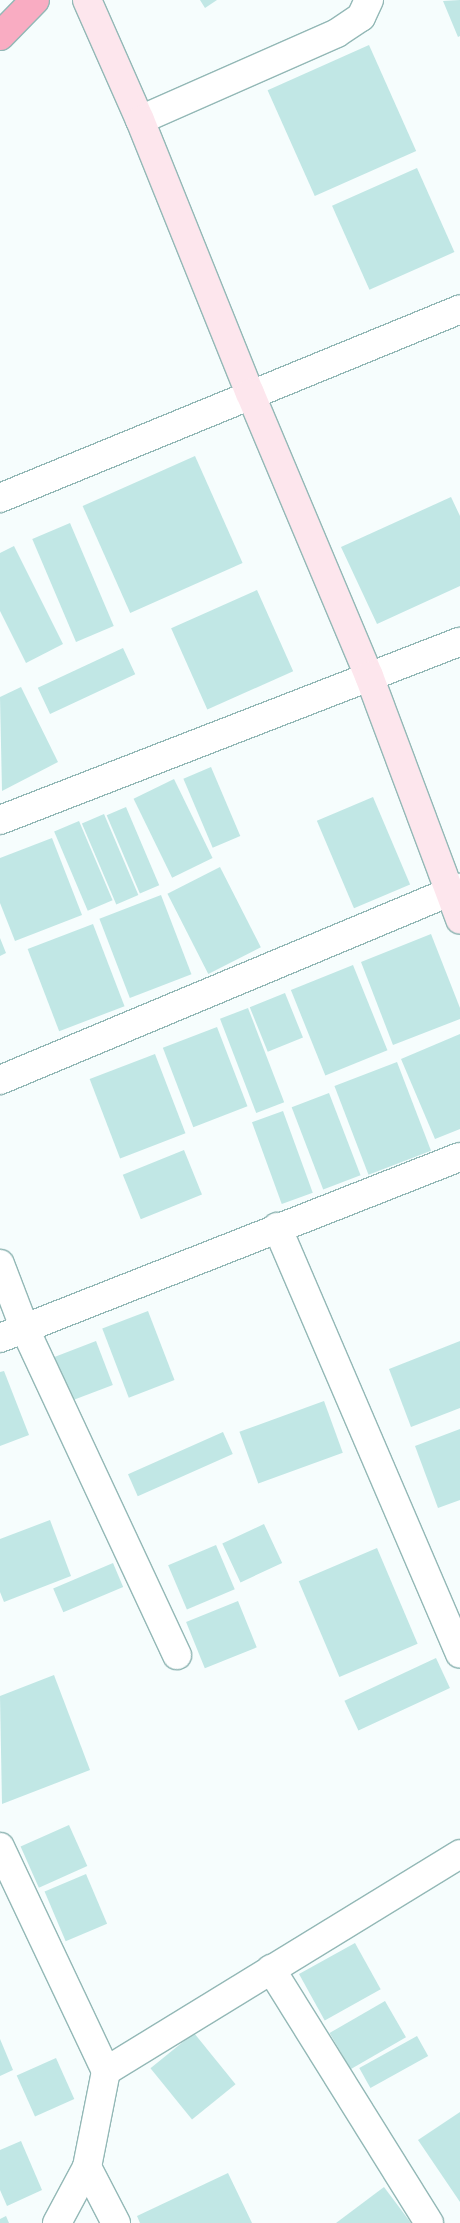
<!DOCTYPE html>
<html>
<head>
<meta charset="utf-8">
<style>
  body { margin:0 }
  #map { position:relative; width:460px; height:2223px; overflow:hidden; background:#f6fdfd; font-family:"DejaVu Sans",sans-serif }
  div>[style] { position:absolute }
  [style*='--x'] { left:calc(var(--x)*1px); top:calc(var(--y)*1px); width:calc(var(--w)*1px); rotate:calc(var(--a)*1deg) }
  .building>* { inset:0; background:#c1e7e5; transform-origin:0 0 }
  .roads { filter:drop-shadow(1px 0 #93b8b6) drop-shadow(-1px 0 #93b8b6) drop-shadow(0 1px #93b8b6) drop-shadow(0 -1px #93b8b6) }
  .street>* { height:28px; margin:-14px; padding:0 14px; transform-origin:14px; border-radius:14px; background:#fff }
  .secondary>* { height:28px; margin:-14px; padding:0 14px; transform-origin:14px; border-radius:14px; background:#fde6ed }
  .highway>* { height:28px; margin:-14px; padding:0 14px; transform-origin:14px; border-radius:14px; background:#f9acc2 }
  span { translate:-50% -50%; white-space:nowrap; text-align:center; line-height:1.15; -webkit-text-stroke:4px #fff; paint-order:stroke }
</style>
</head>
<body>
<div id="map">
  <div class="building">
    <div style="clip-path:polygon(200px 0,217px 0,205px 8px)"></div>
    <div style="clip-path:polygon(460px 0,460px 36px,458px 37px,443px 1px)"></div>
    <div style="left:369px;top:45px;width:116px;height:111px;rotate:66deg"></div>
    <div style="left:417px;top:168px;width:92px;height:93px;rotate:66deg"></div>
    <div style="left:195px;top:456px;width:117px;height:123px;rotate:66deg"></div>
    <div style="clip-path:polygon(451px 497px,460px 516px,460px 586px,377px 624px,341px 547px)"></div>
    <div style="left:70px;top:523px;width:112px;height:41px;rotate:67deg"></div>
    <div style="clip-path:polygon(14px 546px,63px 644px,26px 663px,0 611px,0 553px)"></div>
    <div style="left:257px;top:590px;width:89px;height:94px;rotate:66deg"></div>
    <div style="left:123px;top:648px;width:29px;height:94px;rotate:65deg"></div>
    <div style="clip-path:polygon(21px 687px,58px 762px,2px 791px,0 697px)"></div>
    <div style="left:211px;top:767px;width:75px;height:30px;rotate:67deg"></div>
    <div style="left:174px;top:779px;width:88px;height:45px;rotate:64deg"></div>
    <div style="left:373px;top:797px;width:95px;height:61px;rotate:67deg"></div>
    <div style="left:126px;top:807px;width:85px;height:21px;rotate:67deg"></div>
    <div style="left:104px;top:814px;width:88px;height:24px;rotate:67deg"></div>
    <div style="left:79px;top:821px;width:86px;height:27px;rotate:67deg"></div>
    <div style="clip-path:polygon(52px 838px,82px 915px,15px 941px,0 903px,0 858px)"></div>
    <div style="left:220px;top:867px;width:90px;height:59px;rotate:63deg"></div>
    <div style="left:161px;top:895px;width:85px;height:66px;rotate:69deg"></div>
    <div style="left:93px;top:924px;width:88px;height:70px;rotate:69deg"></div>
    <div style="clip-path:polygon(431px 934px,460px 1008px,460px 1019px,393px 1045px,361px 962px)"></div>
    <div style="clip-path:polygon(0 938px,6px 953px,0 956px)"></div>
    <div style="left:353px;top:965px;width:92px;height:67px;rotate:68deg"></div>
    <div style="left:285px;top:993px;width:48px;height:38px;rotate:68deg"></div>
    <div style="left:248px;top:1008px;width:101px;height:30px;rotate:69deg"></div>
    <div style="left:217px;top:1027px;width:85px;height:58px;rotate:69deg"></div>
    <div style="clip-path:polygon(460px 1034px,460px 1129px,435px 1139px,401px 1059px)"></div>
    <div style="left:155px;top:1054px;width:85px;height:70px;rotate:69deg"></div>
    <div style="left:397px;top:1062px;width:95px;height:67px;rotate:69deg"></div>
    <div style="left:329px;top:1093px;width:88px;height:40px;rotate:69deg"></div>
    <div style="left:283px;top:1111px;width:87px;height:33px;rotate:70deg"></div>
    <div style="left:184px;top:1150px;width:48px;height:66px;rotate:68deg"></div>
    <div style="left:148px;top:1311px;width:74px;height:49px;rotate:69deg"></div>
    <div style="left:96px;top:1341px;width:47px;height:48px;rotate:69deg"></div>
    <div style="clip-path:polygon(460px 1341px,460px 1408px,411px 1427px,389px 1369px)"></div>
    <div style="clip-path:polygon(4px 1371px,29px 1435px,0 1446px,0 1372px)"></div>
    <div style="left:324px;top:1401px;width:55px;height:90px;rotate:70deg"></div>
    <div style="clip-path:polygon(460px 1429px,460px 1500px,438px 1508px,415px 1446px)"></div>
    <div style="left:223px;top:1432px;width:24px;height:104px;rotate:66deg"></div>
    <div style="clip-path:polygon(50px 1520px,71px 1576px,4px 1602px,0 1592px,0 1539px)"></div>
    <div style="left:264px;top:1524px;width:43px;height:46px;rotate:65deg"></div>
    <div style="left:216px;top:1545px;width:48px;height:52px;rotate:67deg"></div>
    <div style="left:377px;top:1548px;width:104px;height:85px;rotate:67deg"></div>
    <div style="left:113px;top:1563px;width:26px;height:65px;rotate:67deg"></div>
    <div style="left:238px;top:1601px;width:50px;height:56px;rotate:68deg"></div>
    <div style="left:436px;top:1658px;width:33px;height:101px;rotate:65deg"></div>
    <div style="clip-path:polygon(54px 1675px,90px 1770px,2px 1804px,0 1696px)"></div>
    <div style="left:69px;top:1825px;width:45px;height:53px;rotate:66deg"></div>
    <div style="left:86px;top:1874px;width:54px;height:45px;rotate:67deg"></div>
    <div style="left:355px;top:1943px;width:53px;height:64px;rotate:61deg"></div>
    <div style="left:385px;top:2001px;width:42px;height:64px;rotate:60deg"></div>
    <div style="left:194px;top:2033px;width:66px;height:56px;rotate:51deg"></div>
    <div style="left:417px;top:2036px;width:23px;height:66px;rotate:61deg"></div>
    <div style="clip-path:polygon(0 2039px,13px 2070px,0 2076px)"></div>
    <div style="left:56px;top:2058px;width:45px;height:43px;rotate:66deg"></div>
    <div style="clip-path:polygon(460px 2112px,460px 2202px,418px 2140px)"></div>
    <div style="clip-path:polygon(21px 2141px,42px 2190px,7px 2206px,0 2190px,0 2150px)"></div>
    <div style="clip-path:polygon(228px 2173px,252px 2223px,140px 2223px,137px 2216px)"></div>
    <div style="clip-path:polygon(384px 2187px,411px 2223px,336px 2223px)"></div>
    <div style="clip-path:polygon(6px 2216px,9px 2223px,0 2223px,0 2219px)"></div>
  </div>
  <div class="roads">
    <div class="street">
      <div style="--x:140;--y:120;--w:215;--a:-23.8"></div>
      <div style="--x:337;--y:33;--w:29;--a:-34"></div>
      <div style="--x:361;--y:17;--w:19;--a:-65"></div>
      <div style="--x:0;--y:498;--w:497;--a:-22.3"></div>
      <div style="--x:0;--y:820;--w:493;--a:-21.2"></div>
      <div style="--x:0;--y:1080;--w:498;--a:-22.7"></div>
      <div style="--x:277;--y:1227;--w:464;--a:66.8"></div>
      <div style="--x:0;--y:1264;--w:67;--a:69.1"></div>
      <div style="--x:24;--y:1327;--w:362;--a:65"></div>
      <div style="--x:0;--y:1338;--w:494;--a:-21.5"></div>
      <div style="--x:0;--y:1847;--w:248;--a:64.7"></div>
      <div style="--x:271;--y:1969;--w:299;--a:58.1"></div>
      <div style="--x:87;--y:2167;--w:63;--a:62.6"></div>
      <div style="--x:57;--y:2223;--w:64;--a:-61.8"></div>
      <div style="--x:87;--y:2167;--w:98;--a:-78.8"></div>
      <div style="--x:106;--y:2071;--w:415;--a:-31.5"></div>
    </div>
    <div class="secondary">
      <div style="--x:87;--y:0;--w:131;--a:66.2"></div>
      <div style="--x:140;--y:120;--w:294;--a:68.1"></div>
      <div style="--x:250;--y:393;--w:307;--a:67.2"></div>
      <div style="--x:369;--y:676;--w:260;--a:69.5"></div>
    </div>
    <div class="highway">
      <div style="--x:0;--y:36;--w:50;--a:-45.8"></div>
    </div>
  </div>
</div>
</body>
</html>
